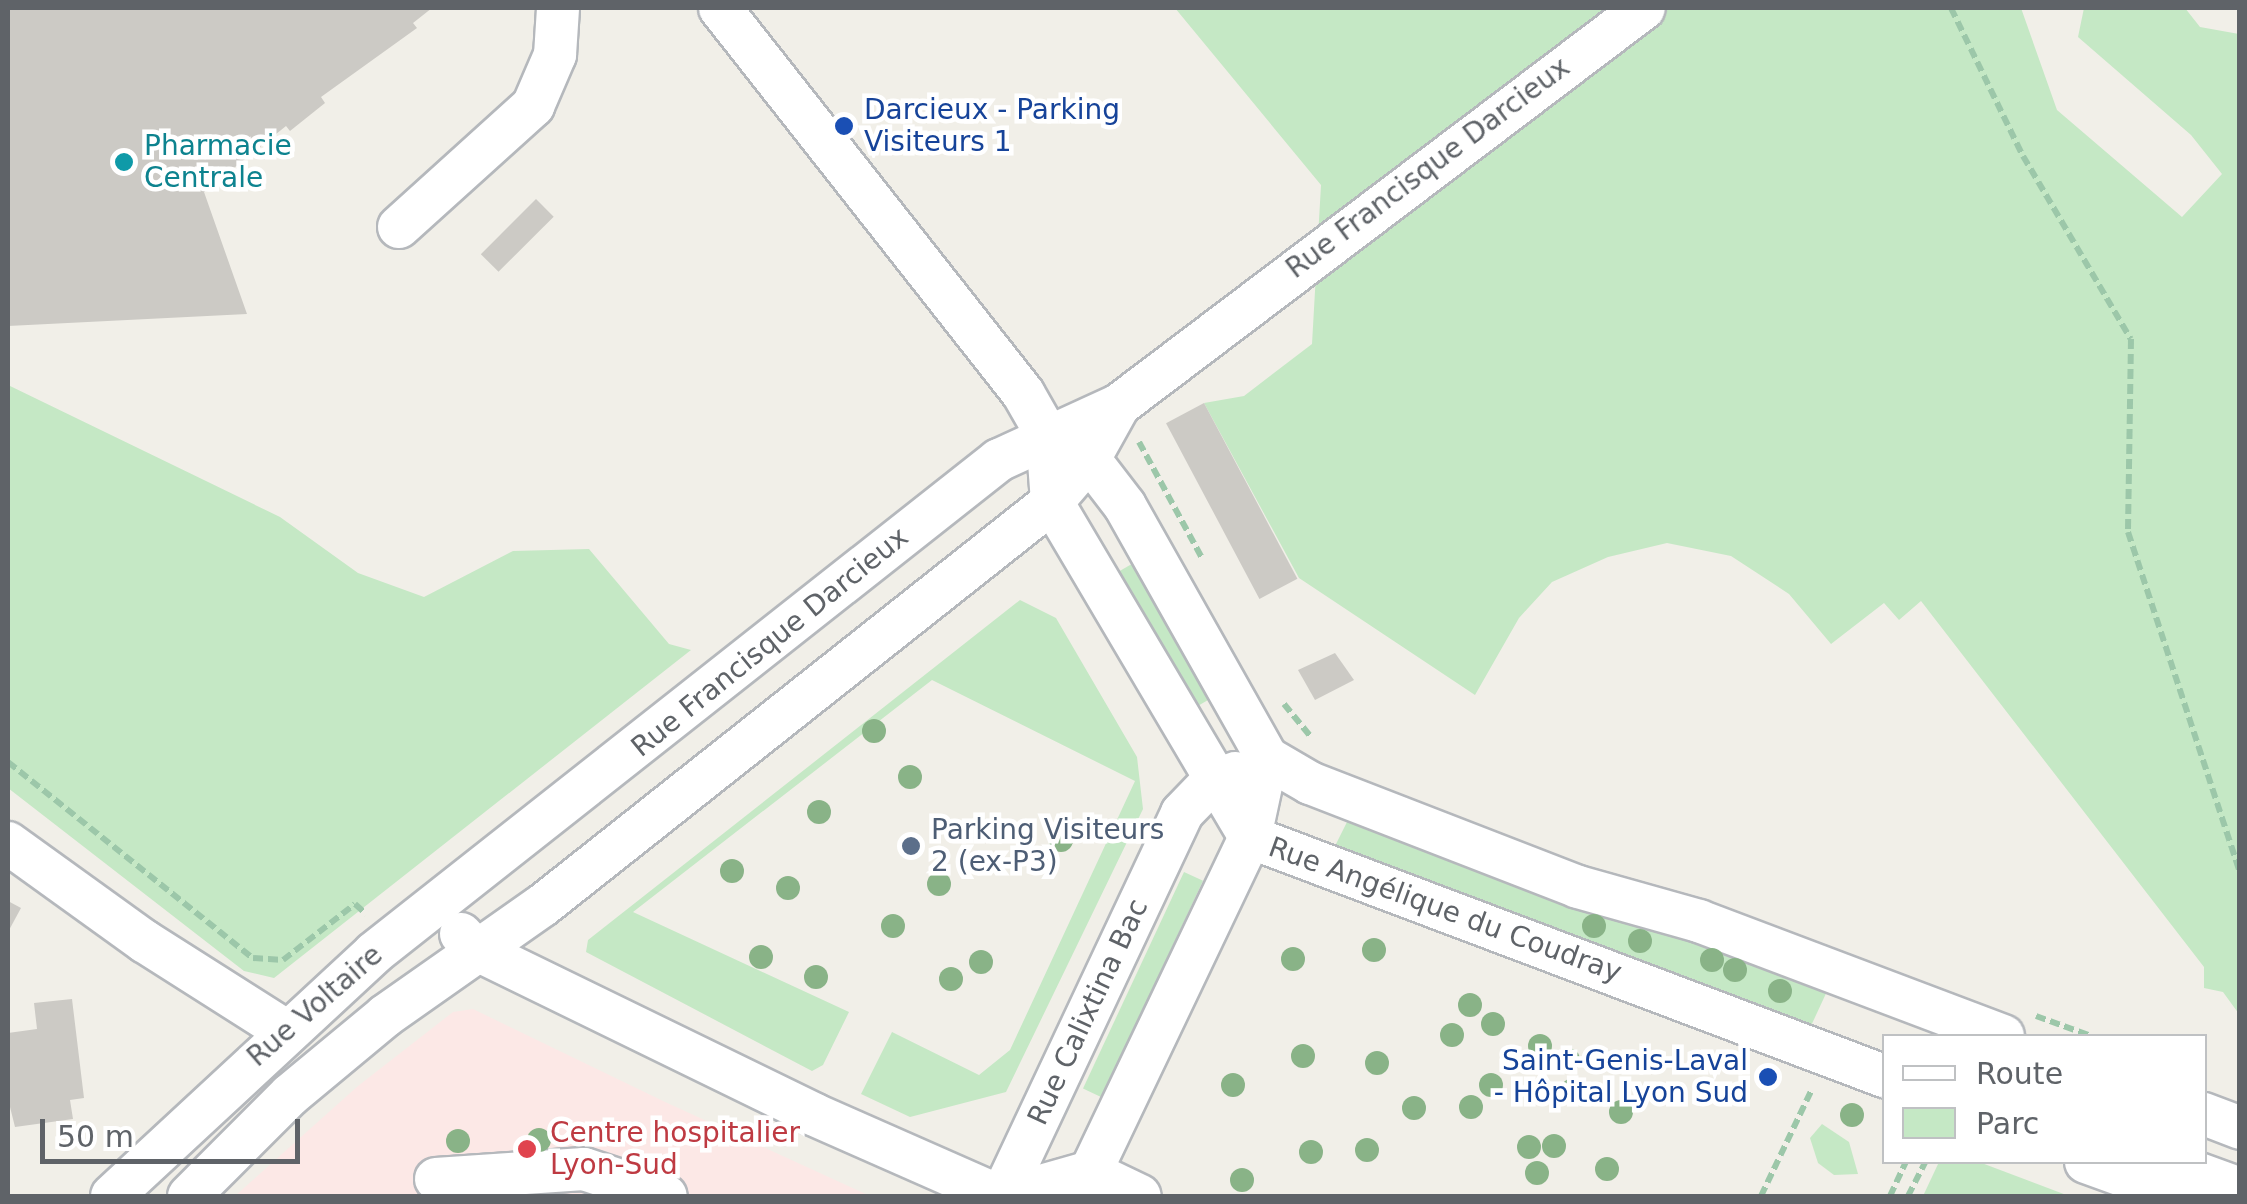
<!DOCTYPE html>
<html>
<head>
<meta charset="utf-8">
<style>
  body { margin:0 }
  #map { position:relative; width:2247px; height:1204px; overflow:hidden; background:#f1efe8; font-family:"DejaVu Sans",sans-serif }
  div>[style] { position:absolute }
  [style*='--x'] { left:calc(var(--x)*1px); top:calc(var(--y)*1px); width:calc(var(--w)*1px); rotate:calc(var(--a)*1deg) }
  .medical>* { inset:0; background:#fce8e6 }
  .green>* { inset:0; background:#c5e8c5; transform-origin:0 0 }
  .building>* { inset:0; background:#cccac5; transform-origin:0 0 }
  .path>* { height:6px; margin-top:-3px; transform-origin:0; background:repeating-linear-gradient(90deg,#9cc7a9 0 10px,transparent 0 15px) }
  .roads { filter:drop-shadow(2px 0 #b5b8bc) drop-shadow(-2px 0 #b5b8bc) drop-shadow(0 2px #b5b8bc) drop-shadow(0 -2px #b5b8bc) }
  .minor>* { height:42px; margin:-21px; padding:0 21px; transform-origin:21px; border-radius:21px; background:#fff }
  .trees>* { width:24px; height:24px; margin:-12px; border-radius:50%; background:#89b387 }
  .dots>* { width:28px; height:28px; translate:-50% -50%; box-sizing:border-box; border:5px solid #fff; border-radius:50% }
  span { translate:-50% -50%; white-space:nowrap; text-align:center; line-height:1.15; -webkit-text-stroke:9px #fff; paint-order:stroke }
  .transit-label { font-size:28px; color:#164399 }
  .left { translate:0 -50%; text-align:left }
  .right { translate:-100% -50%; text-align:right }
  .culture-label { font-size:28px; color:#0d838f }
  .street-label { font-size:28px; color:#5f6368 }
  .service-label { font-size:28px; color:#4e5e75 }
  .health-label { font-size:28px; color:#be3a42 }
  .frame { position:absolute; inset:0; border:10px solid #5f6368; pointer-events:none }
  .legend { position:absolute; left:1882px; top:1034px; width:325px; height:130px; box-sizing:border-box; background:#fff; border:2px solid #bfc1c3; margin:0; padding:12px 18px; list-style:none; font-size:30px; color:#5f6368 }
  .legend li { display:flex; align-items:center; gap:20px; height:50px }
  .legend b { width:50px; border:2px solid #bfc1c3 }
  .scale { position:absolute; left:40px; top:1119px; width:260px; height:45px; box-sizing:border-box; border:5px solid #5f6368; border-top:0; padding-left:12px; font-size:30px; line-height:35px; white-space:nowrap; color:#5f6368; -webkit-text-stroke:8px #fff; paint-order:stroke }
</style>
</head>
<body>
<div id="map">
  <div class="medical">
    <div style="clip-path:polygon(473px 1009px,663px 1101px,870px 1196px,235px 1196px,358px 1086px,453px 1012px)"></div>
  </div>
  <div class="green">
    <div style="clip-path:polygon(1175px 8px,2021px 8px,2057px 110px,2182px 217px,2222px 174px,2191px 135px,2078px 37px,2084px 8px,2185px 8px,2200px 27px,2239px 34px,2239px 1014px,2223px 992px,2204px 988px,2204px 967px,1921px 601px,1899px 620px,1884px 603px,1831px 644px,1789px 594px,1731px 556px,1667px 543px,1608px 557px,1552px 582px,1519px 618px,1475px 695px,1299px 578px,1204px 403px,1244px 396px,1312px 344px,1321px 185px)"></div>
    <div style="clip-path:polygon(8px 385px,280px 517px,358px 573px,424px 597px,513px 551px,589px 549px,669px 644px,691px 650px,274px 978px,244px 971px,8px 788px)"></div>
    <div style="left:1137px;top:561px;width:156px;height:27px;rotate:60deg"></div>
    <div style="clip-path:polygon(1020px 600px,1056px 618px,1137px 757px,1143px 809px,1006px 1092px,910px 1117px,861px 1094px,892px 1032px,979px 1075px,1010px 1050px,1135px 781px,932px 680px,633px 912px,849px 1012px,823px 1065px,812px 1071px,586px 952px,588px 940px)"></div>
    <div style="clip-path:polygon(1349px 818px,1681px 927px,1829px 987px,1810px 1028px,1335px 846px)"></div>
    <div style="left:1184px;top:872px;width:21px;height:239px;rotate:25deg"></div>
    <div style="clip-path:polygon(1822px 1124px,1849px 1142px,1858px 1174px,1834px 1175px,1818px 1163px,1810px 1138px)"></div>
    <div style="clip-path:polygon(1939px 1162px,1979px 1162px,2069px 1196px,1923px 1196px)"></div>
  </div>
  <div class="building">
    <div style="clip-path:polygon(8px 8px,432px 8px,413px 23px,417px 28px,321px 97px,325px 103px,290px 131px,286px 126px,204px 192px,247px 314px,8px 326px)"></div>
    <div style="left:536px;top:199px;width:25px;height:78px;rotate:45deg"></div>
    <div style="left:1204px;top:403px;width:199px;height:43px;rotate:62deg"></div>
    <div style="clip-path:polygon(1335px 653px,1354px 680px,1315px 700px,1298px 670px)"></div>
    <div style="clip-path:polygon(8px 901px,21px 908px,8px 932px)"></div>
    <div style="clip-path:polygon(72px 999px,84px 1098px,70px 1100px,73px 1119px,15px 1127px,8px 1099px,8px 1033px,37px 1029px,34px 1003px)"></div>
  </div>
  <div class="path">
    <div style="--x:1951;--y:8;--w:165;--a:64.1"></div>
    <div style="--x:2023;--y:156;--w:212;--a:59.5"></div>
    <div style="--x:2131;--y:339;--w:193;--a:90.9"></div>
    <div style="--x:2128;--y:532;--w:359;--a:71.8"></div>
    <div style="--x:1139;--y:442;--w:132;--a:61.5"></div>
    <div style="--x:1284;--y:704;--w:43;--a:50.7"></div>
    <div style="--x:8;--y:762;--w:314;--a:38.7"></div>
    <div style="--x:253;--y:958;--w:30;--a:4"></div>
    <div style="--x:283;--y:960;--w:91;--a:-37.9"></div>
    <div style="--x:355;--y:904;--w:15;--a:42"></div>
    <div style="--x:2036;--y:1016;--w:59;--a:20"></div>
    <div style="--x:1761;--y:1196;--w:119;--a:-64.5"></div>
    <div style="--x:1890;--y:1196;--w:38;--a:-65"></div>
    <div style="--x:1908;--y:1196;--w:38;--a:-63"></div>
  </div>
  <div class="roads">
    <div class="minor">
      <div style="--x:720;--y:8;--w:490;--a:51.8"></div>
      <div style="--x:1023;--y:393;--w:48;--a:60.3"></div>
      <div style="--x:1047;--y:435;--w:67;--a:85.7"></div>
      <div style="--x:1052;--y:502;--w:389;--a:59.4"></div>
      <div style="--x:1250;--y:837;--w:678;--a:20.66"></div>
      <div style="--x:399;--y:227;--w:181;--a:-42.1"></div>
      <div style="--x:533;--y:106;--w:56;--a:-66.7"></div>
      <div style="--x:555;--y:55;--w:47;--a:-86.3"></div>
      <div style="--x:1065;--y:445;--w:28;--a:30"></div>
      <div style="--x:1089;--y:459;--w:59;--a:52.5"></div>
      <div style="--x:1125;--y:506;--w:289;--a:60.6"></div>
      <div style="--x:1267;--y:758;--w:50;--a:30.2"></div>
      <div style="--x:1310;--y:783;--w:287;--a:21.2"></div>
      <div style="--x:1578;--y:887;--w:126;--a:15.7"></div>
      <div style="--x:1699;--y:921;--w:325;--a:20.7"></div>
      <div style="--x:8;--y:843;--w:168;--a:35.8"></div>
      <div style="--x:144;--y:941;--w:166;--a:32.4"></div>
      <div style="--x:461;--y:934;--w:21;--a:47"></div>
      <div style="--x:475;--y:949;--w:378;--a:26"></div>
      <div style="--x:815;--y:1115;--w:201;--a:23.8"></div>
      <div style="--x:2204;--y:1114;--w:39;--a:21"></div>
      <div style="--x:2086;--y:1162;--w:100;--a:19.9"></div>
      <div style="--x:2166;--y:1162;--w:79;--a:20"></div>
      <div style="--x:436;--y:1179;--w:148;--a:-3.9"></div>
      <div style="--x:584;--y:1169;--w:86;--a:18.2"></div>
      <div style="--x:112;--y:1196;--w:357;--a:-42.8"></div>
      <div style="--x:374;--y:953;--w:796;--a:-38.27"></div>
      <div style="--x:999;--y:460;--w:132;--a:-24.6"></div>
      <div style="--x:1119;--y:405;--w:658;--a:-37.1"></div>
      <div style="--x:189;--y:1196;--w:143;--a:-45"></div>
      <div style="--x:290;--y:1095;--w:124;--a:-39.7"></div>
      <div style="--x:385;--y:1016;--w:193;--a:-35.1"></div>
      <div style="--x:543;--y:905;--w:649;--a:-38.37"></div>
      <div style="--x:1052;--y:502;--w:57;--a:-49.3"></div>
      <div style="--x:1089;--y:459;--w:62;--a:-60.9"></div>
      <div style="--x:1002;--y:1196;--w:423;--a:-64.8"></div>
      <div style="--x:1182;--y:813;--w:43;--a:-45.9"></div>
      <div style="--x:1212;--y:782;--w:25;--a:-21"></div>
      <div style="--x:1006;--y:1196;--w:87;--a:-15.9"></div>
      <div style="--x:1090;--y:1172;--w:55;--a:25.6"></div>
      <div style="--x:1079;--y:1196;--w:398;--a:-64.5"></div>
      <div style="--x:1250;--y:837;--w:81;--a:-77.9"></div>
    </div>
  </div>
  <div class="trees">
    <div style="left:874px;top:731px"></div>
    <div style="left:910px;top:777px"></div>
    <div style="left:819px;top:812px"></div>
    <div style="left:1061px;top:840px"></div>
    <div style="left:732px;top:871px"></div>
    <div style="left:939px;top:884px"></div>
    <div style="left:788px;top:888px"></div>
    <div style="left:893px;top:926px"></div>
    <div style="left:1594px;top:926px"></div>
    <div style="left:1640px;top:941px"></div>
    <div style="left:1374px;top:950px"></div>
    <div style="left:761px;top:957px"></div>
    <div style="left:1293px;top:959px"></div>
    <div style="left:1712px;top:960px"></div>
    <div style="left:981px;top:962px"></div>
    <div style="left:1735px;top:970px"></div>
    <div style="left:816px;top:977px"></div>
    <div style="left:951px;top:979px"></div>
    <div style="left:1780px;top:991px"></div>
    <div style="left:1470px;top:1005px"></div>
    <div style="left:1493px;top:1024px"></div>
    <div style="left:1452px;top:1035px"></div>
    <div style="left:1540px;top:1046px"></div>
    <div style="left:1303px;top:1056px"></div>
    <div style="left:1568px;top:1060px"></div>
    <div style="left:1377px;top:1063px"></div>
    <div style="left:1233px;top:1085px"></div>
    <div style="left:1491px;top:1085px"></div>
    <div style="left:1573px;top:1090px"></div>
    <div style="left:1471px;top:1107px"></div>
    <div style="left:1414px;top:1108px"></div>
    <div style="left:1621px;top:1112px"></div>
    <div style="left:1852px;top:1115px"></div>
    <div style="left:539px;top:1140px"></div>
    <div style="left:458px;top:1141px"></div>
    <div style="left:1554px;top:1146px"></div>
    <div style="left:1529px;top:1147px"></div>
    <div style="left:1367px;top:1150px"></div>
    <div style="left:1311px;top:1152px"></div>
    <div style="left:1607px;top:1169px"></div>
    <div style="left:1537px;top:1173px"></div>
    <div style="left:1242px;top:1180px"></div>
  </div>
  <div class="dots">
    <div style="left:844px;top:126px;background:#1a4fb4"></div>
    <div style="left:124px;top:162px;background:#0f9aa8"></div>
    <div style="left:911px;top:846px;background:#5c6f8a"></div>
    <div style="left:1768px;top:1077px;background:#1a4fb4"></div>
    <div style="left:527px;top:1149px;background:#e0444e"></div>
  </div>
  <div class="transit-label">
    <span class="left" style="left:864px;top:126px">Darcieux - Parking<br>Visiteurs 1</span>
    <span class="right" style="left:1748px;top:1077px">Saint-Genis-Laval<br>- Hôpital Lyon Sud</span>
  </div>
  <div class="culture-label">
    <span class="left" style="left:144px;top:162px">Pharmacie<br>Centrale</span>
  </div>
  <div class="street-label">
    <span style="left:1428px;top:168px;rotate:-37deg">Rue Francisque Darcieux</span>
    <span style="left:770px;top:642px;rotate:-39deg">Rue Francisque Darcieux</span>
    <span style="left:1445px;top:910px;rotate:20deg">Rue Angélique du Coudray</span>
    <span style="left:315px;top:1006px;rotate:-41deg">Rue Voltaire</span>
    <span style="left:1088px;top:1012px;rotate:-65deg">Rue Calixtina Bac</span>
  </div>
  <div class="service-label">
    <span class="left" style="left:931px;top:846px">Parking Visiteurs<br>2 (ex-P3)</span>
  </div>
  <div class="health-label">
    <span class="left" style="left:550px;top:1149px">Centre hospitalier<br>Lyon-Sud</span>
  </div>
  <div class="frame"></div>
  <ul class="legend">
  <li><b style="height:12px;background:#fff"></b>Route</li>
  <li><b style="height:28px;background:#c5e8c5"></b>Parc</li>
  </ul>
  <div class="scale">50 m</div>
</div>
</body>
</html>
